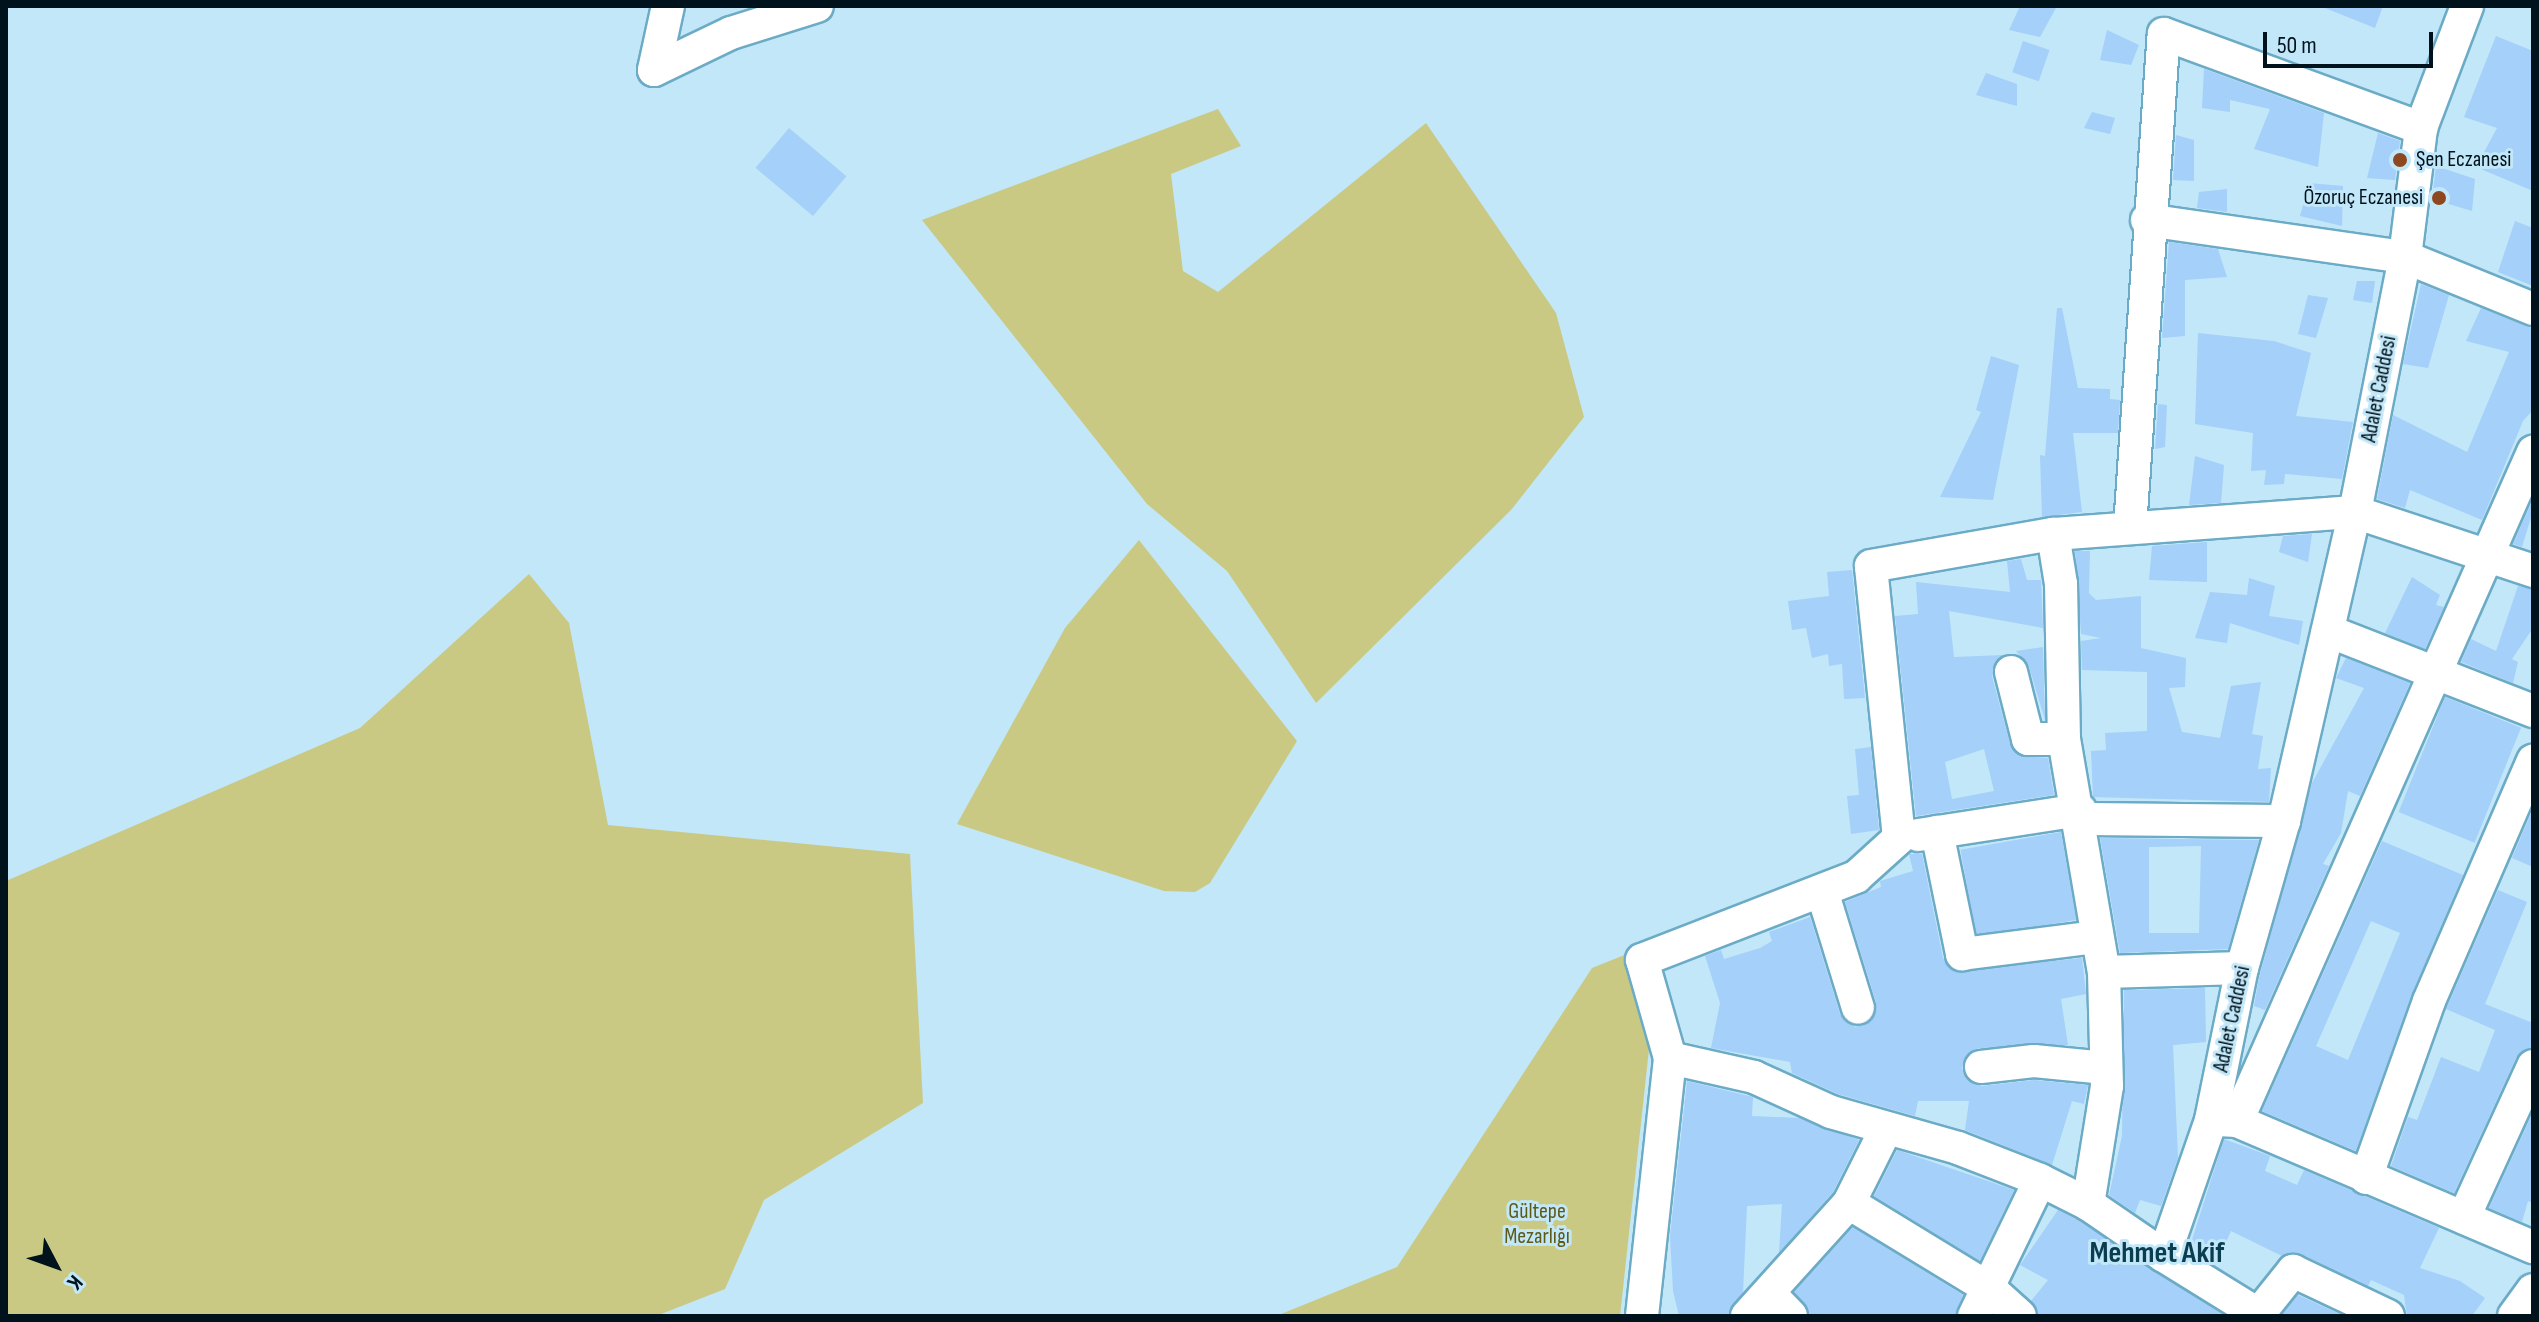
<!DOCTYPE html>
<html>
<head>
<meta charset="utf-8">
<style>
  body { margin:0 }
  #map { position:relative; width:2539px; height:1322px; overflow:hidden; background:#c2e7f8; font-family:"Sofia Sans Condensed",sans-serif }
  div>[style] { position:absolute }
  [style*='--x'] { left:calc(var(--x)*1px); top:calc(var(--y)*1px); width:calc(var(--w)*1px); rotate:calc(var(--a)*1deg) }
  .green>* { inset:0; background:#c9c984 }
  .building>* { inset:0; background:#a4d0fa; transform-origin:0 0 }
  .roads { filter:drop-shadow(2px 0 #6cabc6) drop-shadow(-2px 0 #6cabc6) drop-shadow(0 2px #6cabc6) drop-shadow(0 -2px #6cabc6) }
  .minor>* { height:32px; margin:-16px; padding:0 16px; transform-origin:16px; border-radius:16px; background:#fff }
  .dots>* { width:22px; height:22px; translate:-50% -50%; box-sizing:border-box; border:4px solid #c2e7f8; border-radius:50% }
  span { translate:-50% -50%; white-space:nowrap; text-align:center; line-height:1.15; -webkit-text-stroke:6px #c2e7f8; paint-order:stroke }
  .poi-label { font-size:22px; color:#00131c }
  .left { translate:0 -50%; text-align:left }
  .right { translate:-100% -50%; text-align:right }
  .street-label { font-size:22px; color:#00131c }
  .park-label { font-size:22px; color:#5d5a16 }
  .district-label { font-size:30px; color:#0a3d50; font-weight:700 }
  .frame { position:absolute; inset:0; border:8px solid #00131c; pointer-events:none }
  .north { position:absolute; left:16px; top:1226px; width:80px; height:80px; -webkit-text-stroke:6px #c2e7f8; paint-order:stroke; rotate:131deg; font-size:22px; font-weight:700; line-height:32px; text-align:center; color:#00131c }
  .north::after { content:''; display:block; margin:auto; width:28px; height:36px; background:#00131c; clip-path:polygon(50% 0,100% 100%,50% 72%,0 100%) }
  .scale { position:absolute; left:2263px; top:32px; width:170px; height:36px; box-sizing:border-box; border:4px solid #00131c; border-top:0; padding-left:10px; font-size:24px; line-height:28px; white-space:nowrap; color:#00131c; -webkit-text-stroke:6px #c2e7f8; paint-order:stroke }
</style>
</head>
<body>
<div id="map">
  <div class="green">
    <div style="clip-path:polygon(1218px 109px,1241px 146px,1171px 174px,1183px 271px,1218px 292px,1426px 123px,1556px 313px,1584px 417px,1511px 510px,1316px 703px,1227px 571px,1147px 504px,922px 220px)"></div>
    <div style="clip-path:polygon(1139px 540px,1297px 741px,1210px 883px,1195px 892px,1164px 891px,957px 824px,1065px 628px)"></div>
    <div style="clip-path:polygon(529px 574px,569px 623px,608px 825px,910px 854px,923px 1103px,764px 1200px,725px 1289px,656px 1316px,6px 1316px,6px 881px,360px 728px)"></div>
    <div style="clip-path:polygon(1637px 950px,1651px 1031px,1620px 1316px,1276px 1316px,1397px 1267px,1592px 968px)"></div>
  </div>
  <div class="building">
    <div style="clip-path:polygon(2020px 6px,2057px 6px,2040px 37px,2009px 30px)"></div>
    <div style="clip-path:polygon(2320px 6px,2383px 6px,2375px 28px)"></div>
    <div style="clip-path:polygon(2107px 30px,2139px 45px,2131px 65px,2100px 60px)"></div>
    <div style="clip-path:polygon(2496px 36px,2533px 51px,2533px 191px,2476px 167px,2497px 128px,2464px 117px)"></div>
    <div style="left:2023px;top:41px;width:28px;height:33px;rotate:19deg"></div>
    <div style="clip-path:polygon(2204px 69px,2324px 113px,2318px 167px,2254px 149px,2270px 109px,2230px 100px,2230px 112px,2202px 108px)"></div>
    <div style="clip-path:polygon(1986px 73px,2017px 84px,2017px 106px,1976px 95px)"></div>
    <div style="clip-path:polygon(2092px 112px,2115px 118px,2110px 134px,2084px 128px)"></div>
    <div style="left:789px;top:128px;width:75px;height:52px;rotate:40deg"></div>
    <div style="clip-path:polygon(2378px 133px,2400px 141px,2395px 180px,2367px 178px)"></div>
    <div style="clip-path:polygon(2176px 135px,2194px 140px,2194px 181px,2173px 180px)"></div>
    <div style="clip-path:polygon(2436px 166px,2475px 179px,2472px 211px,2432px 199px)"></div>
    <div style="clip-path:polygon(2309px 183px,2343px 186px,2342px 226px,2300px 216px)"></div>
    <div style="clip-path:polygon(2227px 189px,2227px 212px,2197px 208px,2199px 192px)"></div>
    <div style="clip-path:polygon(2515px 221px,2533px 228px,2533px 286px,2498px 272px)"></div>
    <div style="clip-path:polygon(2169px 242px,2218px 249px,2227px 277px,2185px 280px,2185px 336px,2162px 338px)"></div>
    <div style="clip-path:polygon(2357px 281px,2375px 281px,2372px 303px,2353px 300px)"></div>
    <div style="clip-path:polygon(2421px 284px,2449px 295px,2428px 368px,2403px 364px)"></div>
    <div style="clip-path:polygon(2308px 295px,2328px 298px,2316px 338px,2298px 334px)"></div>
    <div style="clip-path:polygon(2057px 308px,2062px 308px,2078px 388px,2110px 389px,2110px 399px,2120px 400px,2118px 433px,2073px 433px,2082px 512px,2042px 517px,2040px 455px,2045px 456px)"></div>
    <div style="clip-path:polygon(2481px 308px,2533px 329px,2533px 410px,2523px 421px,2482px 520px,2410px 490px,2405px 508px,2377px 499px,2393px 415px,2467px 452px,2509px 352px,2466px 341px)"></div>
    <div style="clip-path:polygon(2198px 333px,2274px 341px,2311px 353px,2296px 416px,2353px 422px,2342px 479px,2285px 474px,2284px 484px,2264px 485px,2266px 470px,2251px 471px,2253px 433px,2195px 424px)"></div>
    <div style="clip-path:polygon(1991px 356px,2019px 365px,1993px 500px,1940px 497px,1981px 412px,1976px 410px)"></div>
    <div style="clip-path:polygon(2158px 404px,2167px 405px,2165px 447px,2155px 449px)"></div>
    <div style="clip-path:polygon(2195px 456px,2224px 465px,2221px 503px,2189px 505px)"></div>
    <div style="clip-path:polygon(2533px 499px,2533px 511px,2522px 547px,2513px 544px)"></div>
    <div style="clip-path:polygon(2312px 534px,2308px 562px,2279px 552px,2283px 536px)"></div>
    <div style="clip-path:polygon(2207px 542px,2207px 582px,2149px 580px,2152px 546px)"></div>
    <div style="clip-path:polygon(2075px 551px,2090px 551px,2089px 593px,2096px 600px,2141px 596px,2141px 648px,2186px 658px,2185px 687px,2169px 688px,2182px 732px,2220px 738px,2231px 686px,2261px 682px,2252px 734px,2263px 736px,2258px 769px,2271px 768px,2269px 802px,2093px 797px,2091px 751px,2106px 750px,2105px 733px,2147px 731px,2147px 672px,2082px 670px,2081px 641px,2101px 638px,2081px 634px)"></div>
    <div style="clip-path:polygon(evenodd,2021px 559px,2027px 580px,2041px 580px,2043px 628px,1949px 611px,1954px 657px,2004px 655px,1992px 676px,2010px 744px,2021px 756px,2048px 758px,2054px 795px,1916px 816px,1895px 616px,1918px 614px,1916px 582px,2010px 592px,2007px 561px,2021px 559px,1984px 749px,1994px 791px,1952px 799px,1945px 762px,1984px 749px)"></div>
    <div style="clip-path:polygon(1852px 570px,1865px 698px,1844px 699px,1842px 664px,1829px 666px,1828px 654px,1812px 658px,1806px 628px,1792px 630px,1788px 601px,1829px 596px,1827px 572px)"></div>
    <div style="clip-path:polygon(2412px 577px,2440px 595px,2436px 605px,2444px 607px,2425px 649px,2385px 633px)"></div>
    <div style="clip-path:polygon(2249px 578px,2275px 586px,2269px 616px,2303px 621px,2299px 645px,2230px 623px,2227px 643px,2195px 638px,2210px 592px,2247px 595px)"></div>
    <div style="clip-path:polygon(2518px 586px,2533px 589px,2533px 628px,2512px 659px,2518px 662px,2513px 683px,2461px 662px,2471px 639px,2496px 651px)"></div>
    <div style="clip-path:polygon(2043px 647px,2045px 720px,2029px 667px,2016px 651px)"></div>
    <div style="clip-path:polygon(2346px 658px,2410px 683px,2360px 796px,2348px 791px,2341px 833px,2323px 864px,2329px 866px,2265px 1010px,2254px 1006px,2259px 978px,2312px 783px,2364px 688px,2336px 678px)"></div>
    <div style="left:2445px;top:697px;width:82px;height:124px;rotate:22deg"></div>
    <div style="clip-path:polygon(1871px 747px,1879px 830px,1851px 834px,1847px 796px,1859px 795px,1855px 749px)"></div>
    <div style="clip-path:polygon(2533px 809px,2533px 867px,2512px 858px)"></div>
    <div style="left:2061px;top:832px;width:89px;height:102px;rotate:80deg"></div>
    <div style="clip-path:polygon(evenodd,2100px 838px,2259px 840px,2228px 949px,2120px 953px,2100px 838px,2201px 846px,2199px 933px,2149px 933px,2149px 847px,2201px 846px)"></div>
    <div style="clip-path:polygon(evenodd,2382px 841px,2463px 875px,2412px 994px,2356px 1151px,2262px 1111px,2382px 841px,2371px 921px,2400px 933px,2348px 1060px,2316px 1046px,2371px 921px)"></div>
    <div style="clip-path:polygon(1909px 854px,1922px 854px,1943px 958px,1954px 971px,2082px 958px,2086px 994px,2061px 999px,2068px 1045px,1979px 1048px,1969px 1052px,1962px 1068px,1966px 1079px,1982px 1086px,2034px 1080px,2088px 1085px,2084px 1104px,2072px 1101px,2052px 1165px,1965px 1130px,1969px 1101px,1918px 1101px,1915px 1116px,1838px 1094px,1792px 1073px,1790px 1062px,1711px 1048px,1720px 1003px,1705px 956px,1721px 950px,1724px 959px,1760px 948px,1772px 941px,1769px 932px,1810px 917px,1840px 1014px,1855px 1027px,1871px 1021px,1876px 1002px,1845px 902px,1881px 887px,1880px 881px,1913px 871px)"></div>
    <div style="clip-path:polygon(2498px 890px,2527px 902px,2485px 1004px,2533px 1023px,2533px 1047px,2516px 1058px,2454px 1193px,2391px 1166px,2408px 1117px,2417px 1120px,2441px 1057px,2479px 1072px,2495px 1030px,2446px 1009px)"></div>
    <div style="clip-path:polygon(2205px 988px,2206px 1042px,2173px 1045px,2178px 1158px,2161px 1206px,2140px 1200px,2135px 1213px,2109px 1195px,2122px 1136px,2124px 990px)"></div>
    <div style="clip-path:polygon(1687px 1081px,1753px 1097px,1752px 1116px,1799px 1118px,1859px 1140px,1833px 1192px,1779px 1253px,1782px 1204px,1747px 1206px,1743px 1292px,1729px 1316px,1679px 1316px,1673px 1291px,1670px 1236px)"></div>
    <div style="clip-path:polygon(2533px 1112px,2533px 1203px,2528px 1201px,2522px 1222px,2489px 1208px)"></div>
    <div style="clip-path:polygon(2224px 1139px,2270px 1156px,2265px 1171px,2297px 1185px,2304px 1170px,2439px 1228px,2420px 1268px,2460px 1281px,2485px 1298px,2472px 1316px,2407px 1316px,2404px 1295px,2371px 1280px,2368px 1286px,2301px 1254px,2282px 1256px,2231px 1231px,2216px 1265px,2189px 1249px)"></div>
    <div style="clip-path:polygon(1897px 1150px,2014px 1190px,1980px 1261px,1874px 1196px)"></div>
    <div style="clip-path:polygon(2058px 1210px,2078px 1220px,2225px 1316px,2038px 1316px,2031px 1301px,2048px 1280px,2020px 1265px)"></div>
    <div style="clip-path:polygon(1853px 1227px,1963px 1295px,1955px 1316px,1809px 1316px,1794px 1292px)"></div>
    <div style="clip-path:polygon(2298px 1295px,2344px 1316px,2281px 1316px)"></div>
  </div>
  <div class="roads">
    <div class="minor">
      <div style="--x:654;--y:70;--w:85;--a:-25.7"></div>
      <div style="--x:731;--y:33;--w:90;--a:-17.4"></div>
      <div style="--x:654;--y:70;--w:66;--a:-77.7"></div>
      <div style="--x:2147;--y:220;--w:261;--a:8.2"></div>
      <div style="--x:2405;--y:257;--w:138;--a:22.1"></div>
      <div style="--x:2130;--y:528;--w:495;--a:-86.1"></div>
      <div style="--x:2164;--y:34;--w:274;--a:20.1"></div>
      <div style="--x:2053;--y:534;--w:51;--a:80.9"></div>
      <div style="--x:2061;--y:584;--w:155;--a:88.9"></div>
      <div style="--x:2064;--y:739;--w:236;--a:80.3"></div>
      <div style="--x:2104;--y:972;--w:114;--a:88.5"></div>
      <div style="--x:2107;--y:1086;--w:120;--a:99.1"></div>
      <div style="--x:2328;--y:631;--w:220;--a:21.3"></div>
      <div style="--x:2011;--y:672;--w:69;--a:75.8"></div>
      <div style="--x:2028;--y:739;--w:36;--a:0"></div>
      <div style="--x:2082;--y:819;--w:202;--a:0.6"></div>
      <div style="--x:1937;--y:832;--w:125;--a:78.4"></div>
      <div style="--x:1962;--y:954;--w:136;--a:-7.2"></div>
      <div style="--x:1918;--y:835;--w:164;--a:-8.8"></div>
      <div style="--x:1822;--y:891;--w:122;--a:72.9"></div>
      <div style="--x:2104;--y:972;--w:138;--a:-1.7"></div>
      <div style="--x:1670;--y:1058;--w:102;--a:-105.9"></div>
      <div style="--x:1642;--y:960;--w:230;--a:-21.2"></div>
      <div style="--x:1856;--y:877;--w:58;--a:-42.2"></div>
      <div style="--x:1899;--y:838;--w:273;--a:-95.9"></div>
      <div style="--x:1871;--y:566;--w:185;--a:-10"></div>
      <div style="--x:2053;--y:534;--w:303;--a:-4.2"></div>
      <div style="--x:2355;--y:512;--w:188;--a:18.3"></div>
      <div style="--x:1981;--y:1067;--w:53;--a:-6.5"></div>
      <div style="--x:2034;--y:1061;--w:72;--a:5.6"></div>
      <div style="--x:2218;--y:1120;--w:19;--a:3"></div>
      <div style="--x:2237;--y:1121;--w:322;--a:23.1"></div>
      <div style="--x:2237;--y:1121;--w:732;--a:-66.13"></div>
      <div style="--x:2366;--y:1178;--w:188;--a:-70.4"></div>
      <div style="--x:2429;--y:1001;--w:262;--a:-66.6"></div>
      <div style="--x:1849;--y:1203;--w:165;--a:31.4"></div>
      <div style="--x:1990;--y:1289;--w:40;--a:42"></div>
      <div style="--x:2464;--y:1217;--w:166;--a:-65.4"></div>
      <div style="--x:2164;--y:1256;--w:110;--a:31.7"></div>
      <div style="--x:1770;--y:1294;--w:30;--a:46"></div>
      <div style="--x:1642;--y:1316;--w:260;--a:-83.8"></div>
      <div style="--x:1670;--y:1058;--w:86;--a:12.7"></div>
      <div style="--x:1754;--y:1077;--w:85;--a:24.4"></div>
      <div style="--x:1831;--y:1112;--w:132;--a:15.8"></div>
      <div style="--x:1958;--y:1148;--w:88;--a:21.3"></div>
      <div style="--x:2040;--y:1180;--w:54;--a:26.6"></div>
      <div style="--x:2088;--y:1204;--w:92;--a:34.4"></div>
      <div style="--x:2164;--y:1256;--w:144;--a:-70.9"></div>
      <div style="--x:2211;--y:1120;--w:155;--a:-78.5"></div>
      <div style="--x:2242;--y:968;--w:153;--a:-74.1"></div>
      <div style="--x:2284;--y:821;--w:317;--a:-77.1"></div>
      <div style="--x:2355;--y:512;--w:260;--a:-78.9"></div>
      <div style="--x:2405;--y:257;--w:130;--a:-82.9"></div>
      <div style="--x:2421;--y:128;--w:130;--a:-69.3"></div>
      <div style="--x:1747;--y:1316;--w:152;--a:-47.9"></div>
      <div style="--x:1849;--y:1203;--w:83;--a:-63.4"></div>
      <div style="--x:1974;--y:1316;--w:151;--a:-64.1"></div>
      <div style="--x:2257;--y:1316;--w:58;--a:-51.3"></div>
      <div style="--x:2293;--y:1271;--w:105;--a:25.3"></div>
      <div style="--x:2514;--y:1316;--w:32;--a:-54"></div>
    </div>
  </div>
  <div class="dots">
    <div style="left:2400px;top:160px;background:#8e4820"></div>
    <div style="left:2439px;top:198px;background:#8e4820"></div>
  </div>
  <div class="poi-label">
    <span class="left" style="left:2416px;top:160px">Şen Eczanesi</span>
    <span class="right" style="left:2423px;top:198px">Özoruç Eczanesi</span>
  </div>
  <div class="street-label">
    <span style="left:2379px;top:389px;rotate:-79deg">Adalet Caddesi</span>
    <span style="left:2232px;top:1019px;rotate:-78deg">Adalet Caddesi</span>
  </div>
  <div class="park-label">
    <span style="left:1537px;top:1224px">Gültepe<br>Mezarlığı</span>
  </div>
  <div class="district-label">
    <span style="left:2157px;top:1253px">Mehmet Akif</span>
  </div>
  <div class="frame"></div>
  <div class="north">K</div>
  <div class="scale">50 m</div>
</div>
</body>
</html>
